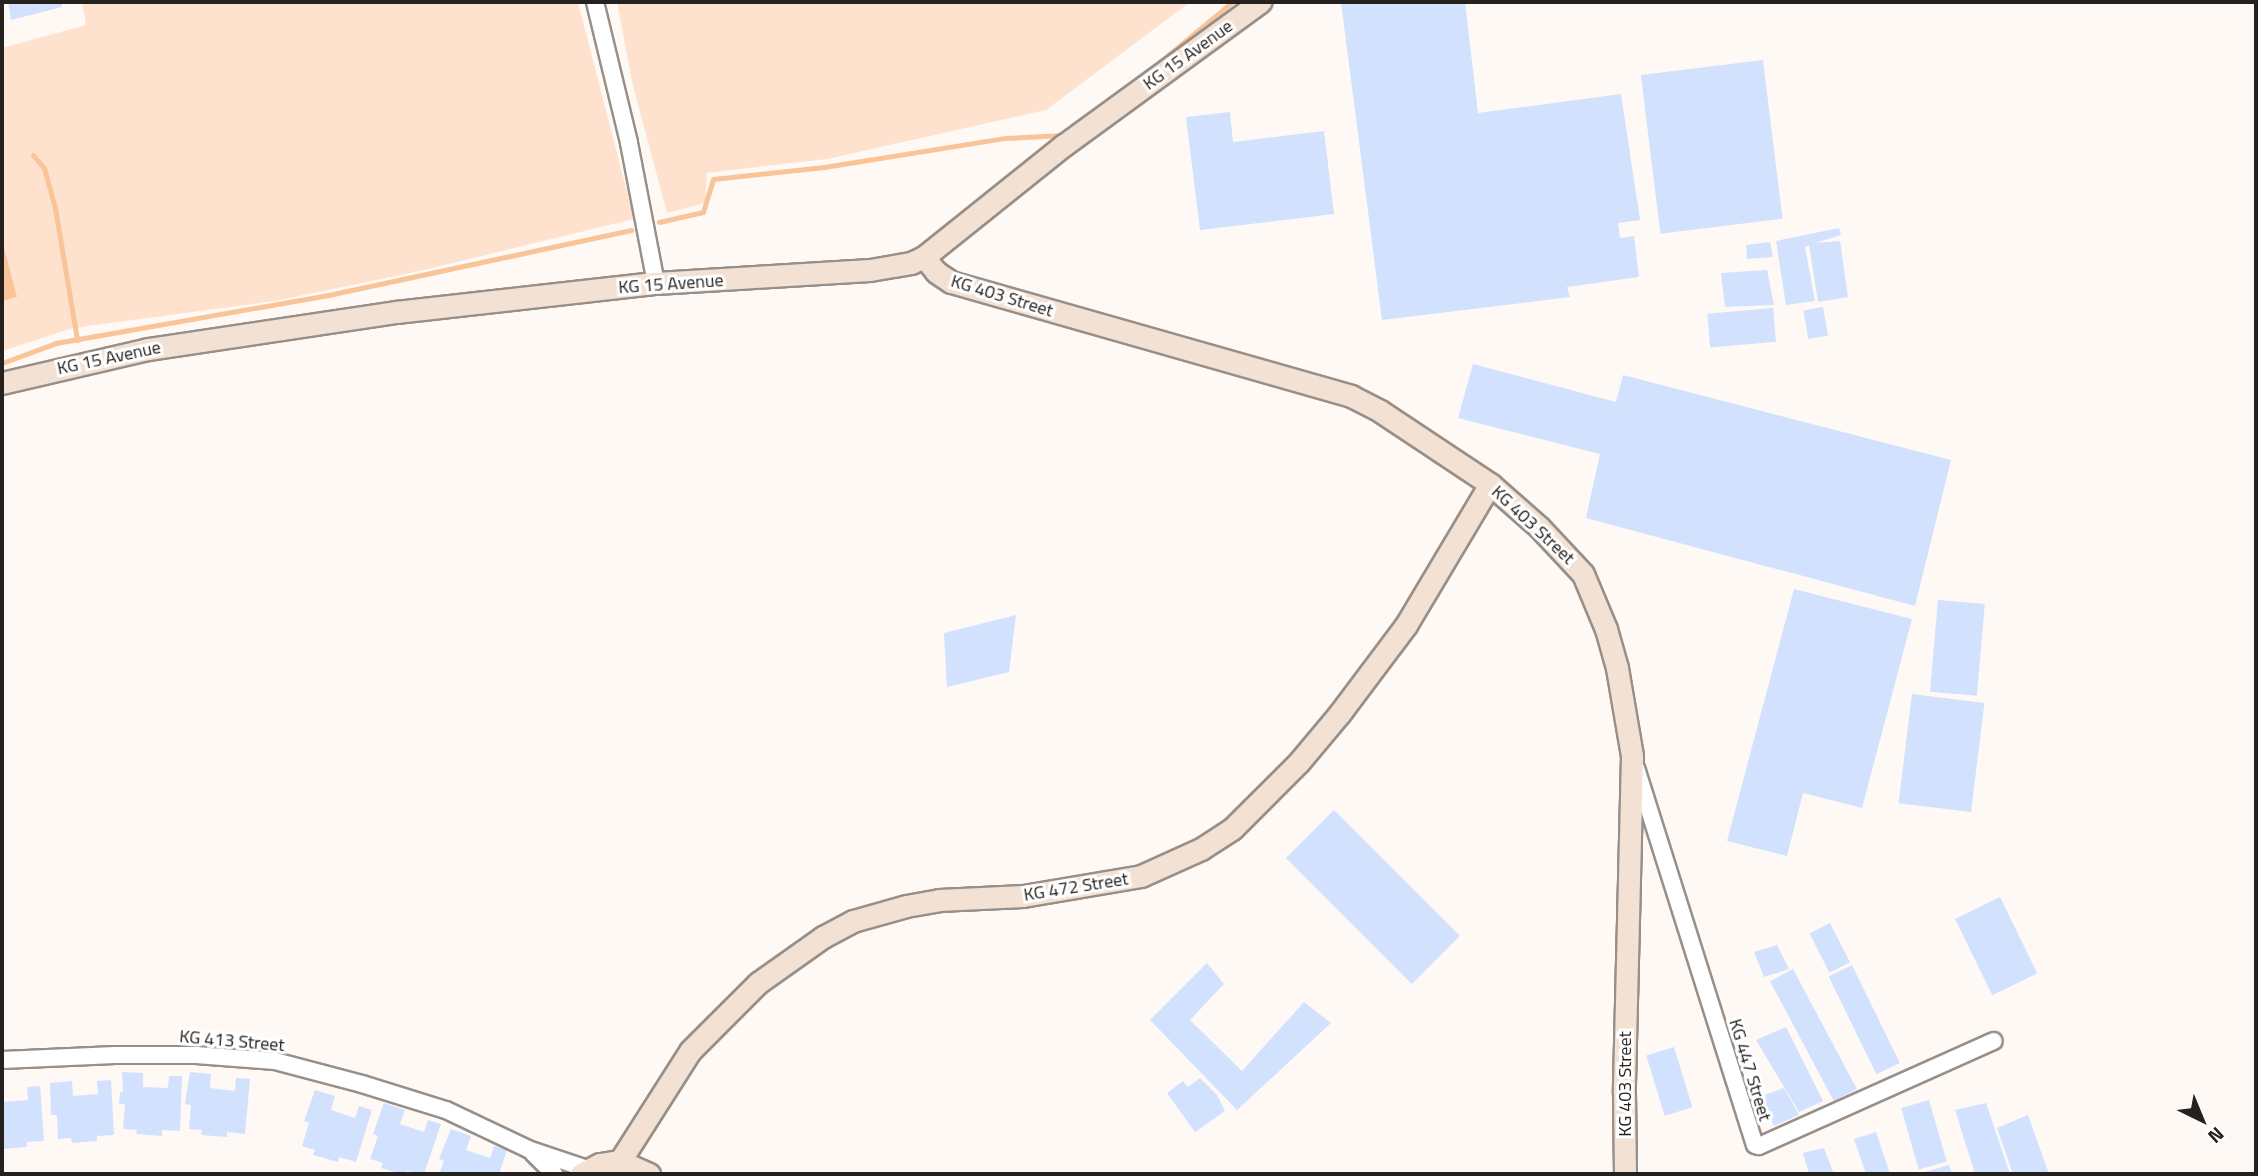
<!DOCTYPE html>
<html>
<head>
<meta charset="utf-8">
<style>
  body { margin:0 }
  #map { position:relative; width:2258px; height:1176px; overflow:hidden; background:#fef9f5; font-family:"Titillium Web",sans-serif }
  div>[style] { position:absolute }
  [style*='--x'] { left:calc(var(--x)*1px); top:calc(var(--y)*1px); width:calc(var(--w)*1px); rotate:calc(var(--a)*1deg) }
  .green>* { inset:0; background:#fee2cd }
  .water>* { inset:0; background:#fac499 }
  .stream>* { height:5px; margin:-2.5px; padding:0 2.5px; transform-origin:2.5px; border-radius:2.5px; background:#fac499 }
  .building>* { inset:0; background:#d2e1fd; transform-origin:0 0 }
  .roads { filter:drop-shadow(2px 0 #978f89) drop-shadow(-2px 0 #978f89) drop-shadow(0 2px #978f89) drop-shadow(0 -2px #978f89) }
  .minor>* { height:16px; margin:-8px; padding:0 8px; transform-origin:8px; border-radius:8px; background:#fff }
  .secondary>* { height:21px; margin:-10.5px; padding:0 10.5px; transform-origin:10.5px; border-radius:10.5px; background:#f3e2d4 }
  span { translate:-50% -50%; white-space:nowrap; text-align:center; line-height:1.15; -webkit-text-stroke:6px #fff; paint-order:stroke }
  .street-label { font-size:18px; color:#24211f }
  .frame { position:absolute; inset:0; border:4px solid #24211f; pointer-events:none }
  .north { position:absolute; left:2167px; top:1085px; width:70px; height:70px; -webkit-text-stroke:5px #fff; paint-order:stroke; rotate:137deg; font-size:19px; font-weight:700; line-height:28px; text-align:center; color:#24211f }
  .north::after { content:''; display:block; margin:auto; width:24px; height:32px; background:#24211f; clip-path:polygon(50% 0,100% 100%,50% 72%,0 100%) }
</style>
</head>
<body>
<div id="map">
  <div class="green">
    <div style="clip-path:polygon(82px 2px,578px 2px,634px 219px,424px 270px,275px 301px,73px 328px,2px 351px,2px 48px,86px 25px)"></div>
    <div style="clip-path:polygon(617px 2px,1190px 2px,1046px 110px,827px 159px,707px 173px,705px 203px,667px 213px,633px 86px)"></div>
  </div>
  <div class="water">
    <div style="clip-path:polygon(2px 240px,17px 297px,2px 301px)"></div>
  </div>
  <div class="stream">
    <div style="--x:1155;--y:66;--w:100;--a:-39.7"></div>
    <div style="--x:33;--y:155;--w:17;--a:50"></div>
    <div style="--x:44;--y:168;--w:41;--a:74.6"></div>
    <div style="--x:55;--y:208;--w:134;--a:80.5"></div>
    <div style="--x:659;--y:222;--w:45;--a:-12.8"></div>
    <div style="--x:703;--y:212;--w:34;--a:-73"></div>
    <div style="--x:713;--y:179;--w:112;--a:-6.2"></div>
    <div style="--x:824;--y:167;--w:184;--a:-9.1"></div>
    <div style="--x:1006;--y:138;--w:58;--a:-3"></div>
    <div style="--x:2;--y:363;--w:58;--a:-20.3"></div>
    <div style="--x:56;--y:343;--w:281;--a:-10"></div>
    <div style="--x:333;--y:294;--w:305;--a:-12.1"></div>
  </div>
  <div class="building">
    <div style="clip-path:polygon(8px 2px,62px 2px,62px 7px,11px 20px)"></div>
    <div style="clip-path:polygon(1341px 2px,1465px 2px,1478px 113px,1621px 94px,1640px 220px,1618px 223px,1620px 238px,1634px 236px,1639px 277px,1567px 287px,1570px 297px,1382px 320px)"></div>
    <div style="left:1763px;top:60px;width:160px;height:123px;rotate:83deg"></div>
    <div style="clip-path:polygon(1230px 112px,1233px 142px,1324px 131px,1334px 214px,1200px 230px,1186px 117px)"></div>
    <div style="clip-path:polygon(1839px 228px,1841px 235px,1815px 243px,1840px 241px,1848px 297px,1818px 302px,1809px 245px,1805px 247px,1815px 301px,1786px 305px,1776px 241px)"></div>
    <div style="clip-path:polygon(1770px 242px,1773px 257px,1747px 259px,1746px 245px)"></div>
    <div style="clip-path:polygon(1767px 270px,1774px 305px,1725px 307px,1721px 273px)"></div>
    <div style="left:1823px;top:307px;width:29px;height:20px;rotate:80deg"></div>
    <div style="left:1773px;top:308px;width:34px;height:66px;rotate:85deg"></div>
    <div style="clip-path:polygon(1473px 364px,1616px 402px,1623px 375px,1951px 460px,1915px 606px,1586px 518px,1600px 454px,1458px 418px)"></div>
    <div style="clip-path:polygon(1794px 589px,1912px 619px,1862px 808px,1803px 793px,1787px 856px,1727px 841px)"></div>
    <div style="left:1938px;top:600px;width:47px;height:92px;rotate:5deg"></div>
    <div style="clip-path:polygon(1016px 615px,1009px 672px,947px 687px,944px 633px)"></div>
    <div style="left:1912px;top:694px;width:73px;height:110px;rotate:7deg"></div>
    <div style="left:1334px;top:810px;width:178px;height:68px;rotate:45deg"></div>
    <div style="left:2000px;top:897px;width:85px;height:50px;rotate:64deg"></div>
    <div style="left:1830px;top:923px;width:44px;height:23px;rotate:63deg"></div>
    <div style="clip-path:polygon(1777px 945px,1789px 969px,1764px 977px,1754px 952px)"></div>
    <div style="clip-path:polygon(1207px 963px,1224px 984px,1190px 1020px,1242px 1071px,1304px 1002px,1331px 1023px,1237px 1110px,1150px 1020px)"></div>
    <div style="left:1852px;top:965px;width:109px;height:26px;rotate:64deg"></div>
    <div style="left:1793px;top:969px;width:136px;height:26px;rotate:62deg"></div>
    <div style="clip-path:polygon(1786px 1027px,1823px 1101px,1799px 1112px,1756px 1040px)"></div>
    <div style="left:1674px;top:1047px;width:63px;height:29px;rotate:73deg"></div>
    <div style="clip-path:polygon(122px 1072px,143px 1073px,143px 1087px,168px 1088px,169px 1076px,182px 1076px,180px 1131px,162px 1130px,162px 1136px,136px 1134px,137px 1130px,123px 1129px,125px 1104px,119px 1104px,120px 1092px,123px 1092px)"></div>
    <div style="clip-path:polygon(190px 1072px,211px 1074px,210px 1088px,235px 1091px,236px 1078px,250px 1079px,245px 1134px,227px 1132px,227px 1137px,201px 1135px,202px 1130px,189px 1129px,191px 1105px,185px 1104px)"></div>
    <div style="clip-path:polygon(1200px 1078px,1217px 1095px,1225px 1111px,1195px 1132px,1167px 1093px,1183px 1081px,1188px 1087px)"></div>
    <div style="clip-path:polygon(111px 1080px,114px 1135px,97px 1136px,97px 1141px,72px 1143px,71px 1138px,58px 1139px,57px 1115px,51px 1115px,50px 1083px,72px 1081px,73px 1096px,98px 1094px,97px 1081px)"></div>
    <div style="clip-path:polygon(40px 1086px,44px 1141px,27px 1142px,27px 1147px,2px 1149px,2px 1102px,28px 1100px,27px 1087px)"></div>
    <div style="clip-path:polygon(1784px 1088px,1799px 1115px,1774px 1126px,1758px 1097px)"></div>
    <div style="clip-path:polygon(315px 1090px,335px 1096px,331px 1110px,355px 1118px,359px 1106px,372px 1110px,356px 1162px,339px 1157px,338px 1162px,313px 1155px,315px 1150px,302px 1146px,309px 1123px,304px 1121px)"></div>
    <div style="left:1929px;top:1100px;width:64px;height:29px;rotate:74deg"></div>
    <div style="clip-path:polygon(384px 1103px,405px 1110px,400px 1124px,424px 1132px,428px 1120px,441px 1124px,424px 1174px,407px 1171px,402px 1174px,381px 1168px,383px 1163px,370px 1159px,378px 1136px,373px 1134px)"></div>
    <div style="clip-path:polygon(1986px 1103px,2010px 1174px,1975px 1174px,1955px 1110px)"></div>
    <div style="clip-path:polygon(2028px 1115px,2049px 1174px,2013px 1174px,1997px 1128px)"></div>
    <div style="clip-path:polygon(451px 1129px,471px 1136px,466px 1150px,490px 1158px,494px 1146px,507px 1150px,499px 1174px,439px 1174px,444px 1161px,439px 1159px)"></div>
    <div style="clip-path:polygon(1876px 1132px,1890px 1174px,1866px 1174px,1854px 1139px)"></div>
    <div style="clip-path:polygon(1824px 1148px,1834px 1174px,1809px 1174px,1803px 1153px)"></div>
    <div style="clip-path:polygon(1949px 1165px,1952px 1174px,1918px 1174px)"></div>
  </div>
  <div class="roads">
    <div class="minor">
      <div style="--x:595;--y:2;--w:145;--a:76.4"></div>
      <div style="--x:629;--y:143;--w:143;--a:79.1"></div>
      <div style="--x:1636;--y:768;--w:395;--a:72.5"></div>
      <div style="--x:1755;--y:1145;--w:4;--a:14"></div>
      <div style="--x:1759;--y:1146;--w:257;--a:-24.1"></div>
      <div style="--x:2;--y:1060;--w:113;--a:-2.5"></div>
      <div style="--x:115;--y:1055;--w:81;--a:0"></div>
      <div style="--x:196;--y:1055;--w:79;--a:4.3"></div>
      <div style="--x:275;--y:1061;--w:90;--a:14.8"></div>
      <div style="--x:362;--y:1084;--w:88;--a:17.2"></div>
      <div style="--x:446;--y:1110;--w:91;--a:25.4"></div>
      <div style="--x:528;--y:1149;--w:62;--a:18.7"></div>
      <div style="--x:533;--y:1153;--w:30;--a:45"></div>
    </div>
    <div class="secondary">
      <div style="--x:924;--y:257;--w:19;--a:51"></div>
      <div style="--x:936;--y:272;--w:18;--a:34"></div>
      <div style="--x:951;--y:282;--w:416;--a:15.9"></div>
      <div style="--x:1351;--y:396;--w:33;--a:27"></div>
      <div style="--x:1380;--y:411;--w:132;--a:33.6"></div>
      <div style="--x:1490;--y:484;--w:65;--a:41.3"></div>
      <div style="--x:1539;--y:527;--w:64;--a:46.9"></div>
      <div style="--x:1583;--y:574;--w:60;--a:67.3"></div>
      <div style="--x:1606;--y:629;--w:41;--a:74.2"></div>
      <div style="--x:1617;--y:668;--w:89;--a:80.3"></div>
      <div style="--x:1632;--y:756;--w:337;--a:91.4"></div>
      <div style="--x:1624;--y:1093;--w:81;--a:89.3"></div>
      <div style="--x:2;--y:383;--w:150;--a:-13.1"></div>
      <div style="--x:148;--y:349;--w:251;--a:-8.5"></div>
      <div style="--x:396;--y:312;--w:262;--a:-6.4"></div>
      <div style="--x:656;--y:283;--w:214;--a:-3.5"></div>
      <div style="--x:870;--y:270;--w:42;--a:-9.7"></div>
      <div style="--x:911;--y:263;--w:14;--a:-25"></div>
      <div style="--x:924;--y:257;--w:179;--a:-38.7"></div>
      <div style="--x:1064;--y:145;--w:243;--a:-36.1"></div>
      <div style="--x:620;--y:1161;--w:130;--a:-57.5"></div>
      <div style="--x:690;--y:1051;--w:96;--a:-45"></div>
      <div style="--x:758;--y:983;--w:80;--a:-35.3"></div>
      <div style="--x:823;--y:937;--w:34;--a:-28"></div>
      <div style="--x:853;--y:921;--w:55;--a:-15.8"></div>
      <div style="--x:906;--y:906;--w:34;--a:-10"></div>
      <div style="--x:939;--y:900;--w:84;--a:-2.7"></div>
      <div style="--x:1023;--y:896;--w:120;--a:-9.6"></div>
      <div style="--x:1141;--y:876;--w:66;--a:-24.2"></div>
      <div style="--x:1201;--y:849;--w:37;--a:-33"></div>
      <div style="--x:1232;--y:829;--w:95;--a:-45"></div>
      <div style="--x:1299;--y:762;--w:64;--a:-50.1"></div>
      <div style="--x:1340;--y:713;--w:110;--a:-53.1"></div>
      <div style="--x:1406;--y:625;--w:164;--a:-59.2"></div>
      <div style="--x:581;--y:1174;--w:21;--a:-28"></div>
      <div style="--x:600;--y:1164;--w:20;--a:-9"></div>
      <div style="--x:620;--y:1161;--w:32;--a:24"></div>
    </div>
  </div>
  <div class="street-label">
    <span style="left:1188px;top:55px;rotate:-36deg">KG 15 Avenue</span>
    <span style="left:671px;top:284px;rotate:-4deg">KG 15 Avenue</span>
    <span style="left:1002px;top:296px;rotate:17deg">KG 403 Street</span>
    <span style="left:109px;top:358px;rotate:-12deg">KG 15 Avenue</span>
    <span style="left:1533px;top:525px;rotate:43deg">KG 403 Street</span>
    <span style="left:1076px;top:887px;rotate:-9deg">KG 472 Street</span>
    <span style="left:232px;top:1041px;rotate:5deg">KG 413 Street</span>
    <span style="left:1750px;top:1070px;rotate:73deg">KG 447 Street</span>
    <span style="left:1625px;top:1084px;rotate:-90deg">KG 403 Street</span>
  </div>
  <div class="frame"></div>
  <div class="north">N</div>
</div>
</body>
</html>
